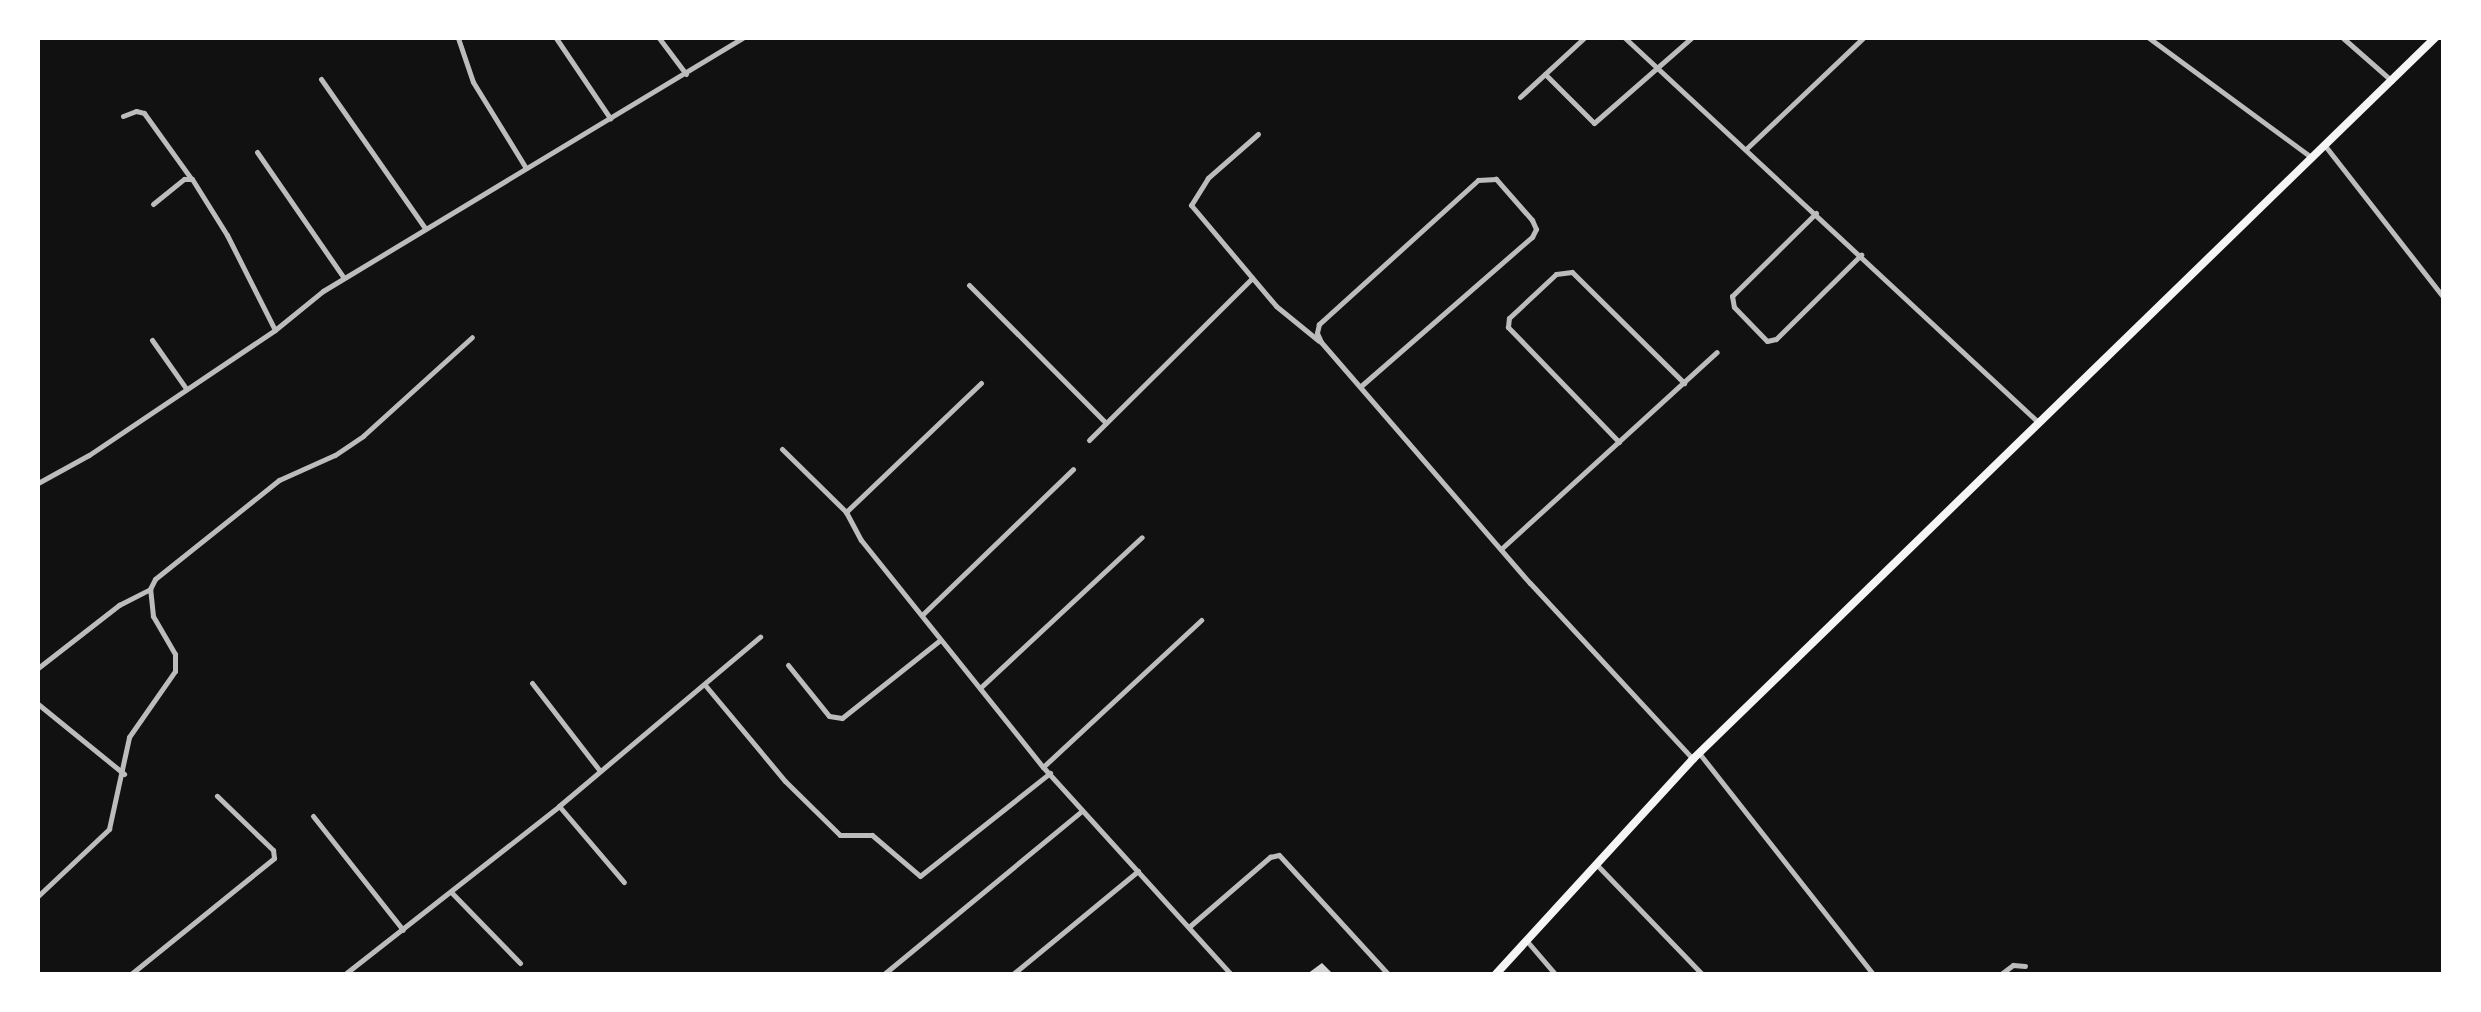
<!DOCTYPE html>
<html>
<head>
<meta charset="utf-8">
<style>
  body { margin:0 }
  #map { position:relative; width:2481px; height:1012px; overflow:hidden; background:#111; font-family:Roboto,sans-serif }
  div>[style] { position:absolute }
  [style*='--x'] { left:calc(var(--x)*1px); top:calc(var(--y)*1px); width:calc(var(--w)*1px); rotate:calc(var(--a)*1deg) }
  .building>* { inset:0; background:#d3d3d3 }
  .minor>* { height:5px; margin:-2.5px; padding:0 2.5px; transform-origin:2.5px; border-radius:2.5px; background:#bcbcbc }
  .secondary>* { height:8px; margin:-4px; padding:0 4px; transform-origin:4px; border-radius:4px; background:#f5f5f5 }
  span { translate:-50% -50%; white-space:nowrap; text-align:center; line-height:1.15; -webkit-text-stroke:10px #fff; paint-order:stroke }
  .frame { position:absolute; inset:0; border:40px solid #fff; pointer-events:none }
</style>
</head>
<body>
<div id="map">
  <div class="building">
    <div style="clip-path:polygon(1322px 963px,1333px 974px,1307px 974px)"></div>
  </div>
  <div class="minor">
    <div style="--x:458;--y:38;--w:46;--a:71.2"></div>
    <div style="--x:473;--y:82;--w:101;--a:58.4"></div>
    <div style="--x:556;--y:38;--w:97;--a:56"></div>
    <div style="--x:659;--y:38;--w:45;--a:53.1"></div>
    <div style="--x:1625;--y:38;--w:564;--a:42.92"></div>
    <div style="--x:2149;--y:38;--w:201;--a:36.3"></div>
    <div style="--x:2343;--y:38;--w:65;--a:41.3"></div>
    <div style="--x:1545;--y:74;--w:69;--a:45"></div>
    <div style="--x:1594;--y:123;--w:129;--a:-41.2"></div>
    <div style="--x:321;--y:79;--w:182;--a:55.1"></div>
    <div style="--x:1520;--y:97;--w:87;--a:-42.7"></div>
    <div style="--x:123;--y:116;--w:14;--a:-21"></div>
    <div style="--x:136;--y:111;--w:8;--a:14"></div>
    <div style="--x:144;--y:113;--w:79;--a:54.3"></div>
    <div style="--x:1258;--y:134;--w:67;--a:138.7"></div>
    <div style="--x:1208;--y:178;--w:32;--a:122"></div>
    <div style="--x:1191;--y:205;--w:132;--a:49.9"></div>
    <div style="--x:1276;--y:306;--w:55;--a:39.1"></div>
    <div style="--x:2326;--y:147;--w:192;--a:52"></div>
    <div style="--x:1746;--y:149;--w:161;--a:-43.5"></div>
    <div style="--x:257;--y:152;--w:153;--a:55.4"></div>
    <div style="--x:153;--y:204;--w:40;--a:-39"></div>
    <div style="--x:184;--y:179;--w:8;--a:0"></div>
    <div style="--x:192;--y:179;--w:66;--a:58"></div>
    <div style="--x:227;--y:235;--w:106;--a:63.2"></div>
    <div style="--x:1816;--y:213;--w:118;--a:135.3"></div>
    <div style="--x:1732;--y:296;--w:11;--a:80"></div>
    <div style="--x:1734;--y:307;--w:47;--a:45.9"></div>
    <div style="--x:1767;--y:341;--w:9;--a:-13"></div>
    <div style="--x:1776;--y:339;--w:120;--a:-44.7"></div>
    <div style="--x:969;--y:285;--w:194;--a:45.2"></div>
    <div style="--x:152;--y:340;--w:57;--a:54.9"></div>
    <div style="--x:981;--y:383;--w:187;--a:136.3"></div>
    <div style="--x:846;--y:512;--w:32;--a:62"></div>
    <div style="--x:861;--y:540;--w:291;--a:51.3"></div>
    <div style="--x:1043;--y:767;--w:280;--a:47.8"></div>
    <div style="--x:1361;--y:386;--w:227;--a:-41.1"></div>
    <div style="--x:1532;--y:237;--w:9;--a:-63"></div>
    <div style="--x:1536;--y:229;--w:10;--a:-114"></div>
    <div style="--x:1532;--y:220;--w:55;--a:-131.3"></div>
    <div style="--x:1496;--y:179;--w:18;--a:177"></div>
    <div style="--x:1478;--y:180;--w:215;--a:137.8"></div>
    <div style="--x:1319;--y:324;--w:9;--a:103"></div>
    <div style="--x:1317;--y:333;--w:10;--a:66"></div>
    <div style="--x:1321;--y:342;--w:319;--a:49.1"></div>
    <div style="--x:1530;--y:583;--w:240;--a:47.2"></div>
    <div style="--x:1089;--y:440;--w:230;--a:-44.8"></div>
    <div style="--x:1619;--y:442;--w:160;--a:-134"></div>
    <div style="--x:1508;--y:327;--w:9;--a:-84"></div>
    <div style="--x:1509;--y:318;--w:64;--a:-43.1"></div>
    <div style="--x:1556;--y:274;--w:16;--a:-7"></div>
    <div style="--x:1572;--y:272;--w:158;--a:44.7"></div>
    <div style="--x:782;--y:449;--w:90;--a:44.5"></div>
    <div style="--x:38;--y:483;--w:58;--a:-28.8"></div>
    <div style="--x:89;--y:455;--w:224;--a:-33.9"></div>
    <div style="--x:275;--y:330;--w:62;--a:-39.1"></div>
    <div style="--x:323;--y:291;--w:490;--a:-31.1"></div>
    <div style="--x:1501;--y:549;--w:292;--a:-42.4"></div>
    <div style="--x:922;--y:615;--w:210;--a:-44"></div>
    <div style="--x:788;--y:665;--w:65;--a:51.2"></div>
    <div style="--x:829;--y:716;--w:13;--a:9"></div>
    <div style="--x:842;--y:718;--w:125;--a:-38.5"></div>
    <div style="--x:38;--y:668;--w:103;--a:-37.9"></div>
    <div style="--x:119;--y:605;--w:35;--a:-27"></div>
    <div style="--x:532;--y:683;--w:111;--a:52.3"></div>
    <div style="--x:705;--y:685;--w:125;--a:50.2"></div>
    <div style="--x:785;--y:781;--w:77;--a:44.5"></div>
    <div style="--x:840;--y:835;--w:32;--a:0"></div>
    <div style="--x:872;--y:835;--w:63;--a:40.5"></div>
    <div style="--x:920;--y:876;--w:166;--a:-38.4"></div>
    <div style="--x:980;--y:688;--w:221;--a:-43"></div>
    <div style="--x:38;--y:704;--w:111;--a:39.1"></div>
    <div style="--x:1699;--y:753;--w:281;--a:51.8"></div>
    <div style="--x:1043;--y:767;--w:216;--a:-42.9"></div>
    <div style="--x:559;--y:806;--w:100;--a:49.5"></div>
    <div style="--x:313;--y:816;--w:145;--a:51.7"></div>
    <div style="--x:1597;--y:865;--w:151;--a:46.1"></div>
    <div style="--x:451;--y:892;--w:99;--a:45.8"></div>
    <div style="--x:38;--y:896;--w:98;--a:-43.3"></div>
    <div style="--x:109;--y:829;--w:94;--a:-77.7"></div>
    <div style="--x:129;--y:737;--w:80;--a:-55.1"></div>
    <div style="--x:175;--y:671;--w:17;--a:-90"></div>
    <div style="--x:175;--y:654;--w:44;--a:-120.1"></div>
    <div style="--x:153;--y:616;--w:27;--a:-96"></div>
    <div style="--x:150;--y:589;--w:11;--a:-63"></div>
    <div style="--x:155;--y:579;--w:159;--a:-38.6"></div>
    <div style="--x:279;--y:480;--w:61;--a:-24.1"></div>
    <div style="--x:335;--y:455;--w:34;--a:-34"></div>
    <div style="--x:363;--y:436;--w:147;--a:-42.2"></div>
    <div style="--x:1190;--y:926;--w:106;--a:-40.8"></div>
    <div style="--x:1270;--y:857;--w:9;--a:-13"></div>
    <div style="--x:1279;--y:855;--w:161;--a:47.5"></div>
    <div style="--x:1526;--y:940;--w:45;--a:49.5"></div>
    <div style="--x:131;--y:974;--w:184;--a:-39"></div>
    <div style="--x:274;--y:858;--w:8;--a:-97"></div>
    <div style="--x:273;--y:850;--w:78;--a:-136"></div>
    <div style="--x:345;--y:974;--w:272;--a:-38.1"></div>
    <div style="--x:559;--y:806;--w:263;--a:-40.1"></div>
    <div style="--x:884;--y:974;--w:256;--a:-39.5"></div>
    <div style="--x:1013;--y:974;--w:162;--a:-39.5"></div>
    <div style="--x:2001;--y:974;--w:15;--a:-37"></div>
    <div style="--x:2013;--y:965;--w:12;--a:5"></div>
  </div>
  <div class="secondary">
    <div style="--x:1496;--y:974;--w:292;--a:-47.5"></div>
    <div style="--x:1693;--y:759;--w:1035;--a:-44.18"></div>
  </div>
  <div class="frame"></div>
</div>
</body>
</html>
